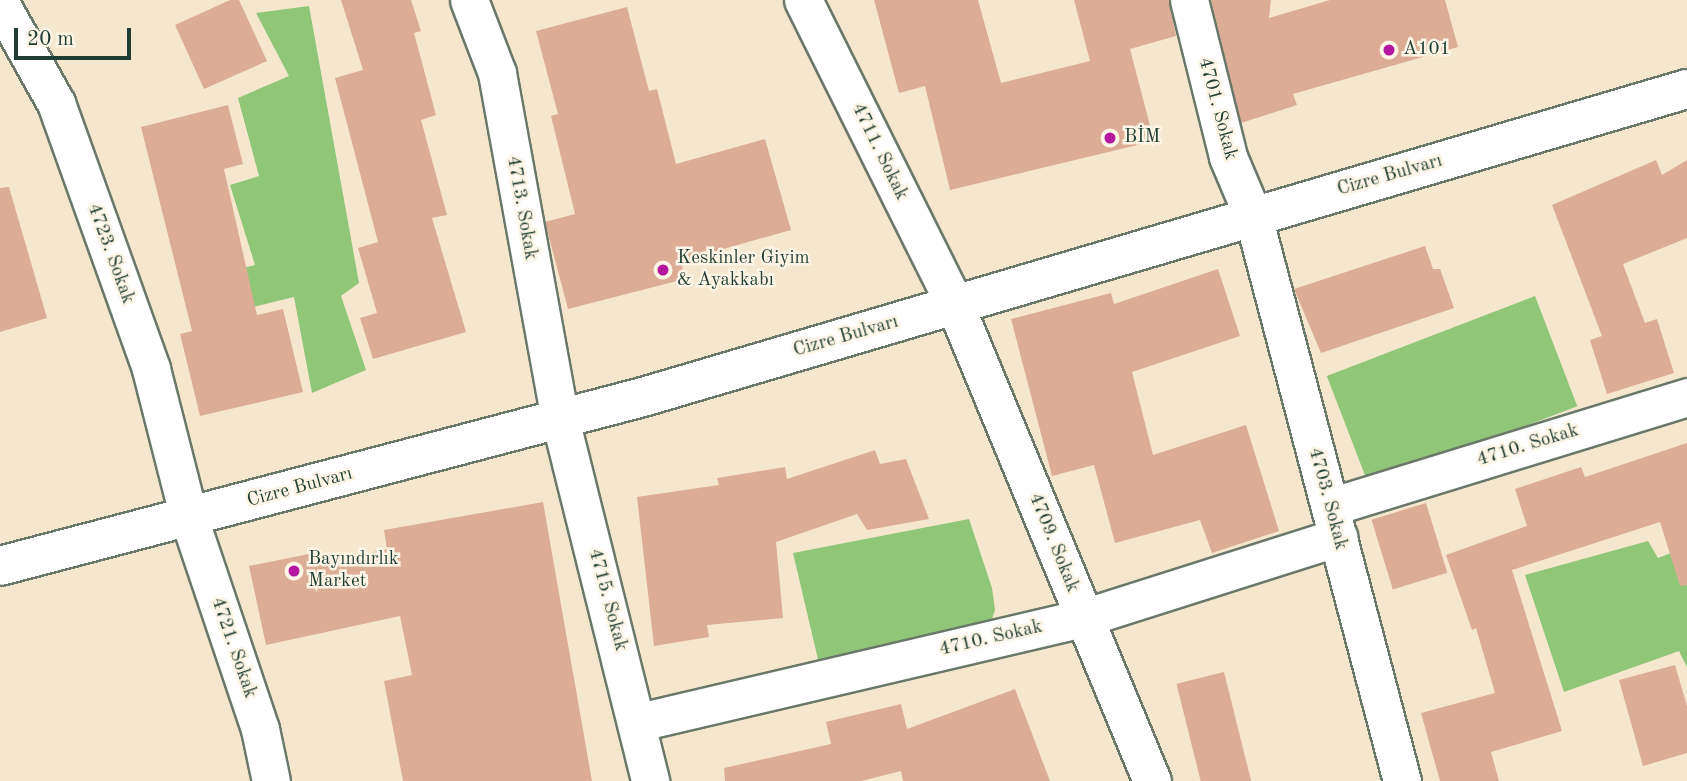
<!DOCTYPE html>
<html>
<head>
<meta charset="utf-8">
<style>
  body { margin:0 }
  #map { position:relative; width:1687px; height:781px; overflow:hidden; background:#f5e7cd; font-family:"Old Standard TT",serif }
  div>[style] { position:absolute }
  [style*='--x'] { left:calc(var(--x)*1px); top:calc(var(--y)*1px); width:calc(var(--w)*1px); rotate:calc(var(--a)*1deg) }
  .green>* { inset:0; background:#90c678; transform-origin:0 0 }
  .building>* { inset:0; background:#ddac95; transform-origin:0 0 }
  .roads { filter:drop-shadow(2px 0 #6a786a) drop-shadow(-2px 0 #6a786a) drop-shadow(0 2px #6a786a) drop-shadow(0 -2px #6a786a) }
  .street>* { height:37px; margin:-18.5px; padding:0 18.5px; transform-origin:18.5px; border-radius:18.5px; background:#fff }
  .secondary>* { height:38px; margin:-19px; padding:0 19px; transform-origin:19px; border-radius:19px; background:#fff }
  .dots>* { width:19px; height:19px; translate:-50% -50%; box-sizing:border-box; border:4px solid #fcf5e5; border-radius:50% }
  span { translate:-50% -50%; white-space:nowrap; text-align:center; line-height:1.15; -webkit-text-stroke:5px #fcf5e5; paint-order:stroke }
  .poi-label { font-size:19px; color:#1f3d34 }
  .left { translate:0 -50%; text-align:left }
  .street-label { font-size:19px; color:#1f3d34 }
  .scale { position:absolute; left:14px; top:28px; width:117px; height:32px; box-sizing:border-box; border:4px solid #1f3d34; border-top:0; padding-left:9px; font-size:21px; line-height:24px; white-space:nowrap; color:#1f3d34; -webkit-text-stroke:5px #fcf5e5; paint-order:stroke }
</style>
</head>
<body>
<div id="map">
  <div class="green">
    <div style="clip-path:polygon(309px 6px,359px 283px,341px 296px,366px 370px,312px 393px,294px 297px,237px 311px,223px 273px,255px 265px,230px 185px,259px 176px,238px 98px,289px 76px,256px 13px)"></div>
    <div style="left:1535px;top:296px;width:118px;height:223px;rotate:69deg"></div>
    <div style="clip-path:polygon(969px 519px,992px 588px,995px 610px,990px 625px,820px 668px,793px 553px)"></div>
    <div style="clip-path:polygon(1648px 541px,1658px 558px,1687px 547px,1687px 667px,1679px 651px,1564px 692px,1525px 575px)"></div>
  </div>
  <div class="building">
    <div style="clip-path:polygon(230px 0,239px 0,267px 61px,204px 89px,175px 25px)"></div>
    <div style="clip-path:polygon(341px 0,411px 0,421px 31px,414px 33px,436px 115px,421px 120px,447px 215px,432px 218px,466px 332px,373px 359px,360px 318px,377px 313px,358px 248px,378px 242px,335px 78px,363px 70px)"></div>
    <div style="clip-path:polygon(874px 0,978px 0,1001px 83px,1090px 61px,1074px 0,1169px 0,1176px 36px,1130px 49px,1154px 141px,950px 190px,925px 86px,899px 93px)"></div>
    <div style="clip-path:polygon(1211px 0,1271px 0,1269px 18px,1330px 0,1445px 0,1458px 47px,1293px 94px,1297px 105px,1241px 123px)"></div>
    <div style="clip-path:polygon(627px 7px,649px 91px,657px 89px,676px 164px,765px 139px,791px 230px,681px 261px,685px 279px,568px 309px,545px 222px,575px 214px,551px 116px,558px 114px,536px 31px)"></div>
    <div style="clip-path:polygon(228px 105px,243px 164px,224px 169px,257px 315px,283px 309px,303px 392px,200px 416px,180px 334px,192px 331px,141px 127px)"></div>
    <div style="clip-path:polygon(1656px 160px,1662px 175px,1687px 160px,1687px 238px,1623px 264px,1645px 323px,1657px 319px,1674px 373px,1607px 394px,1590px 340px,1602px 336px,1552px 205px)"></div>
    <div style="clip-path:polygon(9px 187px,47px 318px,0 332px,0 188px)"></div>
    <div style="clip-path:polygon(1425px 246px,1433px 269px,1440px 269px,1454px 308px,1321px 353px,1294px 289px)"></div>
    <div style="clip-path:polygon(1218px 269px,1240px 336px,1132px 372px,1153px 455px,1246px 425px,1279px 531px,1212px 553px,1200px 520px,1115px 543px,1094px 465px,1052px 476px,1011px 319px,1111px 293px,1114px 304px)"></div>
    <div style="clip-path:polygon(1687px 443px,1687px 585px,1680px 586px,1660px 522px,1512px 570px,1562px 731px,1491px 752px,1499px 781px,1440px 781px,1421px 713px,1495px 693px,1476px 628px,1472px 630px,1446px 555px,1527px 526px,1515px 489px,1581px 467px,1585px 477px)"></div>
    <div style="clip-path:polygon(875px 450px,880px 464px,906px 459px,929px 519px,867px 530px,857px 514px,776px 542px,783px 618px,707px 625px,709px 637px,654px 646px,637px 497px,719px 485px,717px 478px,785px 467px,787px 479px)"></div>
    <div style="clip-path:polygon(543px 502px,592px 781px,403px 781px,384px 681px,412px 675px,400px 616px,266px 645px,249px 566px,314px 553px,316px 565px,387px 549px,384px 530px)"></div>
    <div style="left:1426px;top:503px;width:73px;height:57px;rotate:73deg"></div>
    <div style="clip-path:polygon(1675px 665px,1687px 706px,1687px 753px,1643px 766px,1619px 680px)"></div>
    <div style="left:1224px;top:672px;width:112px;height:49px;rotate:76deg"></div>
    <div style="clip-path:polygon(1015px 689px,1050px 781px,903px 781px,901px 771px,861px 781px,725px 781px,724px 768px,831px 744px,826px 722px,901px 704px,907px 729px)"></div>
  </div>
  <div class="roads">
    <div class="street">
      <div style="--x:469;--y:0;--w:78;--a:69"></div>
      <div style="--x:497;--y:73;--w:352;--a:79.7"></div>
      <div style="--x:560;--y:419;--w:373;--a:76"></div>
      <div style="--x:803;--y:0;--w:341;--a:63.5"></div>
      <div style="--x:955;--y:305;--w:515;--a:67.52"></div>
      <div style="--x:1189;--y:0;--w:162;--a:76"></div>
      <div style="--x:1228;--y:157;--w:64;--a:67"></div>
      <div style="--x:1253;--y:216;--w:584;--a:75.23"></div>
      <div style="--x:0;--y:3;--w:115;--a:60.8"></div>
      <div style="--x:56;--y:103;--w:282;--a:70.3"></div>
      <div style="--x:151;--y:369;--w:154;--a:75.7"></div>
      <div style="--x:189;--y:518;--w:223;--a:71.4"></div>
      <div style="--x:260;--y:729;--w:53;--a:78.1"></div>
      <div style="--x:1330;--y:507;--w:374;--a:-17.1"></div>
      <div style="--x:639;--y:722;--w:456;--a:-13.2"></div>
      <div style="--x:1083;--y:618;--w:268;--a:-17.6"></div>
    </div>
    <div class="secondary">
      <div style="--x:0;--y:566;--w:665;--a:-14.73"></div>
      <div style="--x:643;--y:397;--w:1088;--a:-16.44"></div>
    </div>
  </div>
  <div class="dots">
    <div style="left:1389px;top:50px;background:#b5179e"></div>
    <div style="left:1110px;top:138px;background:#b5179e"></div>
    <div style="left:663px;top:270px;background:#b5179e"></div>
    <div style="left:294px;top:571px;background:#b5179e"></div>
  </div>
  <div class="poi-label">
    <span class="left" style="left:1403px;top:50px">A101</span>
    <span class="left" style="left:1124px;top:138px">BİM</span>
    <span class="left" style="left:677px;top:270px">Keskinler Giyim<br>&amp; Ayakkabı</span>
    <span class="left" style="left:308px;top:571px">Bayındırlık<br>Market</span>
  </div>
  <div class="street-label">
    <span style="left:1217px;top:109px;rotate:75deg">4701. Sokak</span>
    <span style="left:879px;top:152px;rotate:64deg">4711. Sokak</span>
    <span style="left:1390px;top:176px;rotate:-16deg">Cizre Bulvarı</span>
    <span style="left:521px;top:208px;rotate:80deg">4713. Sokak</span>
    <span style="left:110px;top:254px;rotate:70deg">4723. Sokak</span>
    <span style="left:846px;top:337px;rotate:-16deg">Cizre Bulvarı</span>
    <span style="left:1528px;top:446px;rotate:-17deg">4710. Sokak</span>
    <span style="left:300px;top:488px;rotate:-15deg">Cizre Bulvarı</span>
    <span style="left:1327px;top:499px;rotate:75deg">4703. Sokak</span>
    <span style="left:1053px;top:543px;rotate:68deg">4709. Sokak</span>
    <span style="left:607px;top:600px;rotate:75deg">4715. Sokak</span>
    <span style="left:991px;top:639px;rotate:-13deg">4710. Sokak</span>
    <span style="left:233px;top:648px;rotate:71deg">4721. Sokak</span>
  </div>
  <div class="scale">20 m</div>
</div>
</body>
</html>
